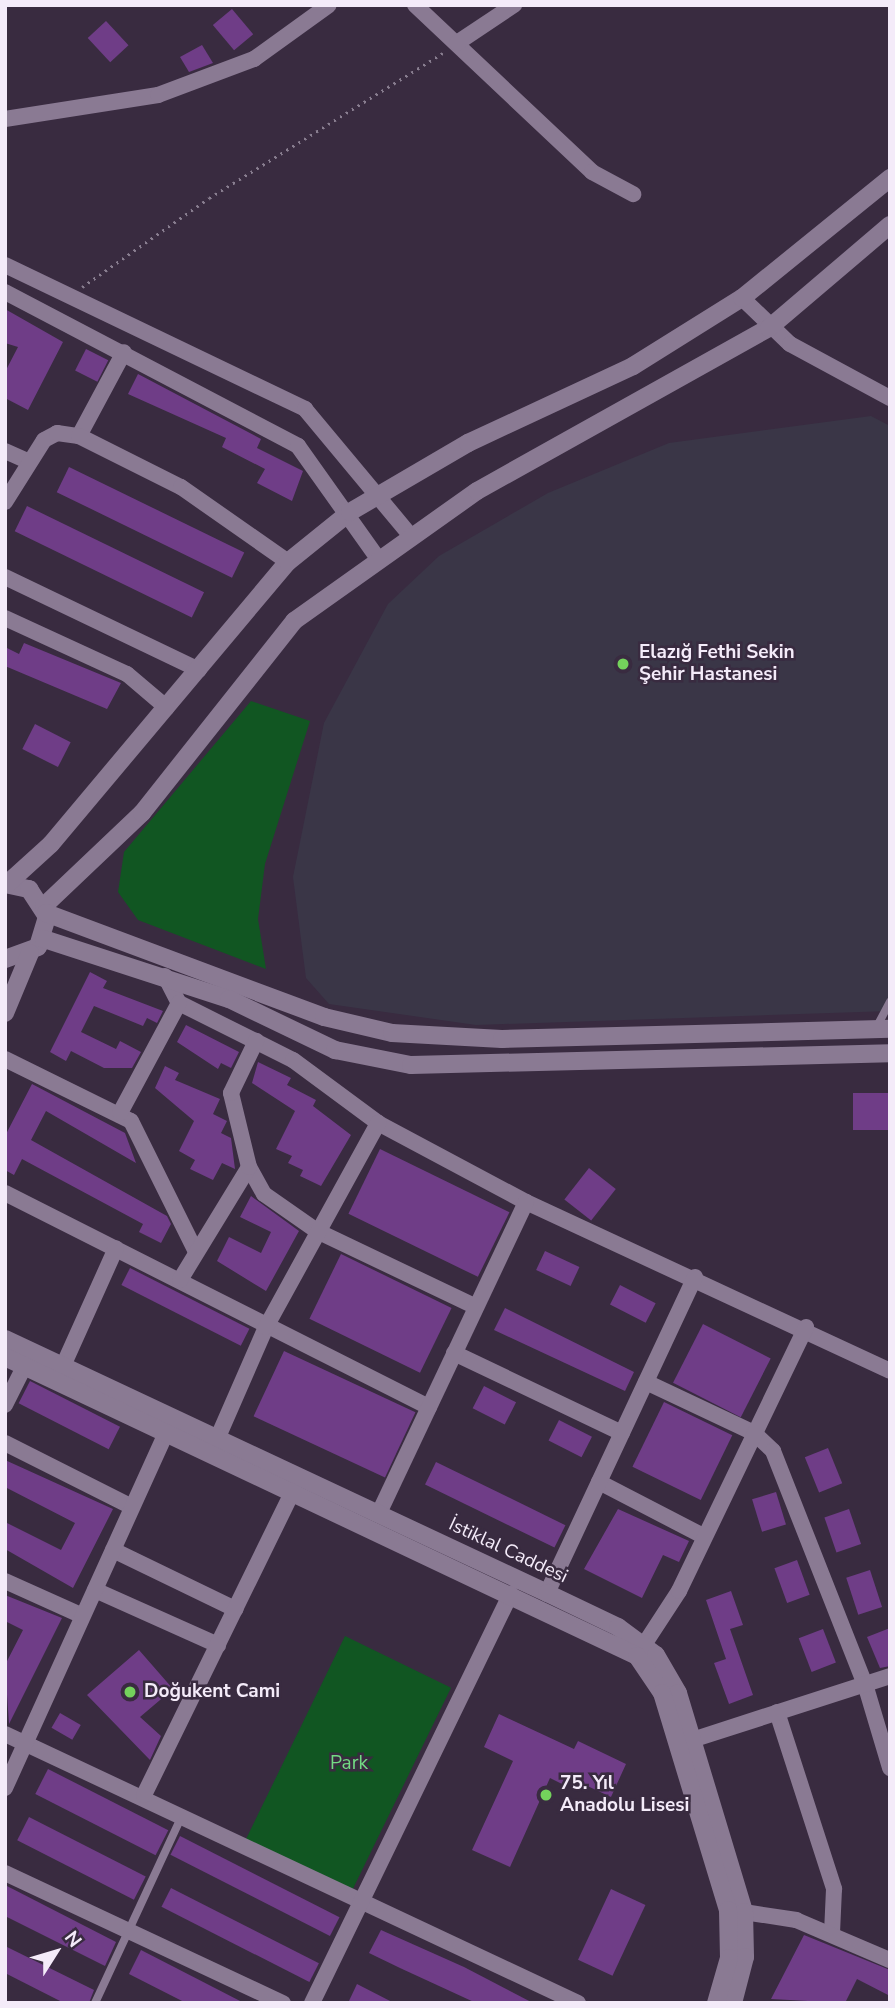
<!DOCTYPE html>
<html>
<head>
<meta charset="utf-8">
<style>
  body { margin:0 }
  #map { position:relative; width:895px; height:2008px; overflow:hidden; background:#392b40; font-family:"Nunito Sans",sans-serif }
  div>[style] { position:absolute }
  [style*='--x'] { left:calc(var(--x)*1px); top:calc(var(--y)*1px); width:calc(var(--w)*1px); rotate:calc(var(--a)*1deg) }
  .medical>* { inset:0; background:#3a3647 }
  .green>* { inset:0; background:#115622; transform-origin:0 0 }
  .building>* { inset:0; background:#6f3d87; transform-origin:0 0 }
  .path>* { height:2.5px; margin-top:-1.25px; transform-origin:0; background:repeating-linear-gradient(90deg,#897e90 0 2px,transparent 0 7px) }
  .lane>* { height:8px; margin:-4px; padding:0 4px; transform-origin:4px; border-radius:4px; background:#8a7a93 }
  .street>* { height:16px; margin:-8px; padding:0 8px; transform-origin:8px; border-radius:8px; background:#8a7a93 }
  .secondary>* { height:18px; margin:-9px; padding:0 9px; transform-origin:9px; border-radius:9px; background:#8a7a93 }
  .dots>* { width:19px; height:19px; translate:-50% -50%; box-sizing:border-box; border:4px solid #392b40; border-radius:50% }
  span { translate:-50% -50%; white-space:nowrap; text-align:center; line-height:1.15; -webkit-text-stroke:5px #392b40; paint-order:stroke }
  .poi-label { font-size:19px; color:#f4ebf9; font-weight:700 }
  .left { translate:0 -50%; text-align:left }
  .street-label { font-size:19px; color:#f4ebf9 }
  .park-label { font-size:19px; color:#73dc84 }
  .frame { position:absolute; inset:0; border:7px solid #f4ebf9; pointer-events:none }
  .north { position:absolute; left:21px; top:1917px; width:70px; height:70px; -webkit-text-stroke:5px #392b40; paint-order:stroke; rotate:53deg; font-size:19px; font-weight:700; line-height:28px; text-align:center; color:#f4ebf9 }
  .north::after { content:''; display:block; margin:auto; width:24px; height:32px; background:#f4ebf9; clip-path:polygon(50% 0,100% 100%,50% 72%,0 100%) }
</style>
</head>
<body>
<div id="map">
  <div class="medical">
    <div style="clip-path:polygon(871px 416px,890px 426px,890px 1011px,476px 1025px,329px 1004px,306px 978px,293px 877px,324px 723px,388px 604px,439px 556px,548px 493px,669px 443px)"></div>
  </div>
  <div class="green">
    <div style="clip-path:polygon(251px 701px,310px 721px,265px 864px,258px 919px,266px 969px,138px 920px,118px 892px,124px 852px)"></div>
    <div style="left:345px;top:1636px;width:118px;height:226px;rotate:26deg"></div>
  </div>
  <div class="building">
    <div style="left:232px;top:9px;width:33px;height:25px;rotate:50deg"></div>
    <div style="left:106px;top:21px;width:33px;height:25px;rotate:47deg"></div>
    <div style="clip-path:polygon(202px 45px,213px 63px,189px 72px,180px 57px)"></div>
    <div style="clip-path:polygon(5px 309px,63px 342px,28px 410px,5px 398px,5px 372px,18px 347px,5px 343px)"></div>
    <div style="left:86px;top:349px;width:25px;height:24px;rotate:27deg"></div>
    <div style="clip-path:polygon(138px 374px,261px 439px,257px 448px,303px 471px,292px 501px,257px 483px,265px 469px,222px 447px,226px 438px,128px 394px)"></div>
    <div style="left:69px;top:467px;width:195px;height:28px;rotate:26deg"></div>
    <div style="left:27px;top:506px;width:197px;height:28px;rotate:26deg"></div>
    <div style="clip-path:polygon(24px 643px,121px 683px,107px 709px,5px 666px,5px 647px,19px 654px)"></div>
    <div style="left:35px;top:724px;width:40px;height:28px;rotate:27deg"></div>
    <div style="clip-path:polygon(90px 972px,107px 981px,103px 988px,163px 1011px,157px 1023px,147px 1018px,143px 1026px,94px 1006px,81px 1032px,116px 1049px,120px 1041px,141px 1052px,132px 1068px,104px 1068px,71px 1051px,66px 1061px,50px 1052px)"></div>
    <div style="clip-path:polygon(186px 1025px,239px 1052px,231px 1068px,221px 1063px,218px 1069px,177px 1042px)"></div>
    <div style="clip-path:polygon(258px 1062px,291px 1078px,287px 1085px,316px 1100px,313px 1106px,351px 1135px,321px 1186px,300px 1176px,303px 1170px,288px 1163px,292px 1156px,276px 1149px,295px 1111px,252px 1083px)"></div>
    <div style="clip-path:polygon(165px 1066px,179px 1073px,175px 1080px,220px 1099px,213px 1114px,227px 1121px,221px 1133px,231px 1138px,235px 1169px,222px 1163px,213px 1180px,190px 1169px,195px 1160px,179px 1151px,194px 1121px,155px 1088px)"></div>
    <div style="clip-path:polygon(32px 1084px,125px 1133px,136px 1163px,46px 1111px,31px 1140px,167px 1216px,171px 1224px,161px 1243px,139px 1232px,143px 1224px,22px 1159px,14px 1175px,5px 1170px,5px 1136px)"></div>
    <div style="left:890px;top:1093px;width:37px;height:37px;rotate:90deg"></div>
    <div style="left:380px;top:1149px;width:144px;height:72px;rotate:26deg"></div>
    <div style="left:589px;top:1168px;width:34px;height:40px;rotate:38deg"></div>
    <div style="clip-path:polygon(251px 1196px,299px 1231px,266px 1291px,217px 1261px,229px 1237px,261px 1253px,271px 1232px,240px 1217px)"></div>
    <div style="left:545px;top:1251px;width:38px;height:21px;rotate:25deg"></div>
    <div style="left:341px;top:1254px;width:123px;height:72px;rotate:26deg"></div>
    <div style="left:130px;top:1268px;width:134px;height:19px;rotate:27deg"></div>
    <div style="left:620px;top:1285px;width:40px;height:22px;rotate:27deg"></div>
    <div style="clip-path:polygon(505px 1308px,634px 1372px,625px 1391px,494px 1330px)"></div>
    <div style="left:703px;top:1324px;width:76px;height:66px;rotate:27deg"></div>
    <div style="left:284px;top:1351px;width:145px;height:72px;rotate:25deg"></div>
    <div style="left:30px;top:1381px;width:101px;height:25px;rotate:27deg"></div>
    <div style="left:484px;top:1386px;width:36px;height:25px;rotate:27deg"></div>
    <div style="left:664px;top:1402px;width:76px;height:72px;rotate:26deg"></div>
    <div style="left:559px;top:1420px;width:37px;height:23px;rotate:27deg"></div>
    <div style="left:828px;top:1448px;width:38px;height:25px;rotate:68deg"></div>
    <div style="clip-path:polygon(5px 1460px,113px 1509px,73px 1588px,5px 1549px,5px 1522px,61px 1550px,75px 1523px,5px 1487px)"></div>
    <div style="left:436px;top:1462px;width:144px;height:25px;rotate:26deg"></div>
    <div style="left:776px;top:1492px;width:34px;height:25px;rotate:73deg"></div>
    <div style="clip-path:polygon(618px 1509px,689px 1541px,679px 1562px,663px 1555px,642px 1598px,584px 1569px)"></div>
    <div style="left:849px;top:1509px;width:37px;height:26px;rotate:71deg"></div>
    <div style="left:797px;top:1560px;width:37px;height:24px;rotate:70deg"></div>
    <div style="left:870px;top:1570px;width:39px;height:25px;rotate:72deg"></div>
    <div style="clip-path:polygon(731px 1591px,743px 1625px,730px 1629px,753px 1695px,729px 1704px,714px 1663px,726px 1659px,706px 1600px)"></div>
    <div style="clip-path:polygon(5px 1595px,62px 1618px,9px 1724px,5px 1665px,23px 1630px,5px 1621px)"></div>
    <div style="clip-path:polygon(890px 1628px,890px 1666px,880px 1668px,867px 1637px)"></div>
    <div style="left:823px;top:1629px;width:36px;height:26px;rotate:69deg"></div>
    <div style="clip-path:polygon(139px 1650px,173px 1689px,140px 1717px,161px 1736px,150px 1760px,87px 1695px)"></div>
    <div style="left:60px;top:1713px;width:24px;height:17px;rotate:30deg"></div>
    <div style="clip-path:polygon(499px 1714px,574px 1749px,578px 1741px,626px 1764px,611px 1797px,566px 1776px,562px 1784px,550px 1778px,510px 1867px,472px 1850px,513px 1761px,484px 1747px)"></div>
    <div style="left:48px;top:1769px;width:135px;height:28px;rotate:27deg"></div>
    <div style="left:29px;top:1817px;width:131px;height:26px;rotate:27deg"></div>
    <div style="left:180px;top:1836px;width:179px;height:21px;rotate:27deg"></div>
    <div style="clip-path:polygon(5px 1885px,116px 1942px,105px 1966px,5px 1916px)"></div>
    <div style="left:171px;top:1888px;width:166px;height:21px;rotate:27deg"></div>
    <div style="left:611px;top:1889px;width:38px;height:78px;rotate:25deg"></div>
    <div style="clip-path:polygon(381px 1930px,464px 1967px,533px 2003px,476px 2003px,400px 1968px,369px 1953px)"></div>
    <div style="clip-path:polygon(804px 1935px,890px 1970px,890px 1996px,857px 1979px,845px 2003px,771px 1999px)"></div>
    <div style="clip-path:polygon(5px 1946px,94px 1990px,89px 2003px,64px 2003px,5px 1973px)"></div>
    <div style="clip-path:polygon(141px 1950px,244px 2003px,186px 2003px,129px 1974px)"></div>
    <div style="clip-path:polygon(357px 1984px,394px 2003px,348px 2003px)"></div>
  </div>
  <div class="path">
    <div style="--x:82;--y:287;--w:155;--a:-35"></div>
    <div style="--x:209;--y:198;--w:275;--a:-31.8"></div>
  </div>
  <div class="lane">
    <div style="--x:875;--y:1030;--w:32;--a:-62"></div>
    <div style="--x:95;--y:2003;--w:206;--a:-65.1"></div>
  </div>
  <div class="street">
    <div style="--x:415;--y:5;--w:243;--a:43.3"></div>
    <div style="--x:592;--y:172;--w:47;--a:28.2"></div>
    <div style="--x:457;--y:43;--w:69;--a:-33.7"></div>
    <div style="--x:5;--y:119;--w:155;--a:-8.9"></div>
    <div style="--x:158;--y:95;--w:103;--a:-20.6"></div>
    <div style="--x:254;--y:59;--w:92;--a:-35.8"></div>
    <div style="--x:5;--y:265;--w:333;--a:25.6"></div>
    <div style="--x:305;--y:409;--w:164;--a:50.2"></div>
    <div style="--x:5;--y:292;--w:331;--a:27.7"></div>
    <div style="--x:298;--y:446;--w:136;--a:54.6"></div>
    <div style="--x:742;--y:298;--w:66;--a:43.8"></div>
    <div style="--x:790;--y:344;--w:114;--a:28.4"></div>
    <div style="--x:79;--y:436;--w:95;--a:-61.8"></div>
    <div style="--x:5;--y:451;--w:24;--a:24"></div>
    <div style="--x:5;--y:502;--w:73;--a:-57.8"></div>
    <div style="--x:44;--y:440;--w:15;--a:-28"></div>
    <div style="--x:57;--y:433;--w:22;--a:8"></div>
    <div style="--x:79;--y:436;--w:114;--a:26.6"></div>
    <div style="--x:181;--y:487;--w:131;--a:35"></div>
    <div style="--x:5;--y:577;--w:215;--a:25.6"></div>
    <div style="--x:5;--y:618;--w:134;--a:24.7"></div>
    <div style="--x:127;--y:674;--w:52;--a:40.4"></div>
    <div style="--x:165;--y:976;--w:30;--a:63"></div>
    <div style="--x:179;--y:1003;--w:127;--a:26.6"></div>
    <div style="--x:293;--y:1060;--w:106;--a:36.5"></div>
    <div style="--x:378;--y:1123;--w:168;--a:28.1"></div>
    <div style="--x:526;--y:1202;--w:401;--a:24.9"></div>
    <div style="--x:5;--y:1059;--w:140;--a:26.2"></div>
    <div style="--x:131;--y:1121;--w:146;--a:63.6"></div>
    <div style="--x:120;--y:1113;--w:125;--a:-61.8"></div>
    <div style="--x:249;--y:1167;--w:31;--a:61"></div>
    <div style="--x:264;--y:1194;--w:65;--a:34.9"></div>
    <div style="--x:317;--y:1231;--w:176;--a:25.5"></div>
    <div style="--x:5;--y:1193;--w:475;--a:26.8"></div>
    <div style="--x:180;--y:1280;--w:132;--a:-58.6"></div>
    <div style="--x:249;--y:1167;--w:76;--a:-103.7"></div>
    <div style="--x:231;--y:1093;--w:58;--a:-64.3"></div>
    <div style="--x:454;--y:1353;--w:186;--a:25.5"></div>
    <div style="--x:63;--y:1366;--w:129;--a:-65.8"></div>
    <div style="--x:646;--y:1382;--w:119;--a:25.3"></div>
    <div style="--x:754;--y:1433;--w:26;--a:43"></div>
    <div style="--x:773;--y:1451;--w:251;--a:68.5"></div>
    <div style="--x:865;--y:1684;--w:88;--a:73.4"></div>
    <div style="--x:5;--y:1405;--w:42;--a:-63.4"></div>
    <div style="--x:218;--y:1437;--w:120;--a:-66.4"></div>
    <div style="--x:266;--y:1327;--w:233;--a:-61.2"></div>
    <div style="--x:5;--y:1443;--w:142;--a:26.7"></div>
    <div style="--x:599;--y:1482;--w:117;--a:27.4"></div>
    <div style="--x:379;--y:1513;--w:344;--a:-64.7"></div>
    <div style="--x:113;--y:1550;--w:136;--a:25.8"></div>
    <div style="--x:5;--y:1581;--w:85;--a:24.2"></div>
    <div style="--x:95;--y:1590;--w:135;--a:24.1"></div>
    <div style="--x:547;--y:1593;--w:349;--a:-64.9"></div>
    <div style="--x:638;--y:1654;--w:75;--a:-56.9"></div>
    <div style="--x:679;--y:1591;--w:293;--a:-64.3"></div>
    <div style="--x:777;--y:1712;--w:186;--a:72.1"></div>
    <div style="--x:834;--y:1889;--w:44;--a:92.6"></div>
    <div style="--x:5;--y:1734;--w:633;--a:25.15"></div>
    <div style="--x:692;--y:1740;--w:208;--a:-17.9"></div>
    <div style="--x:5;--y:1788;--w:402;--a:-65.6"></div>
    <div style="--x:144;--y:1795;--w:339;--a:-63.9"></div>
    <div style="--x:5;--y:1873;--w:307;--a:25.1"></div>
    <div style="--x:744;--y:1912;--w:53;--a:8.7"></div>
    <div style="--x:796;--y:1920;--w:102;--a:23.1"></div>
    <div style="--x:312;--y:2003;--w:455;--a:-64.1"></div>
  </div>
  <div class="secondary">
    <div style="--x:5;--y:884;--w:25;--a:12"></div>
    <div style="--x:29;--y:889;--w:33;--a:57"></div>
    <div style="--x:47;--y:917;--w:31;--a:107"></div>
    <div style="--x:38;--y:947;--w:35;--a:160"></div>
    <div style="--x:7;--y:884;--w:59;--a:-42.3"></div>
    <div style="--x:51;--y:844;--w:368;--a:-50"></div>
    <div style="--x:288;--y:562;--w:80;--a:-38.9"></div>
    <div style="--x:350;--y:512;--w:137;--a:-30.3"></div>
    <div style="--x:468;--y:443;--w:182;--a:-25"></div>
    <div style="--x:633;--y:366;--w:128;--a:-32"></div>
    <div style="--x:742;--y:298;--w:191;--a:-39"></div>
    <div style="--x:44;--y:906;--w:135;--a:-43.5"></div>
    <div style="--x:142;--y:813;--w:245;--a:-51.6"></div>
    <div style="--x:294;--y:621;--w:224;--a:-35.4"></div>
    <div style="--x:477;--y:491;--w:334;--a:-29.2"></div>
    <div style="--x:769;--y:328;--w:159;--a:-40.4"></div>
    <div style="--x:46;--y:913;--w:297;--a:20.5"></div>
    <div style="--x:324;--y:1017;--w:70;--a:13.2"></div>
    <div style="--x:392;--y:1033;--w:110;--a:3.1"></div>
    <div style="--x:502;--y:1039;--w:388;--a:-1.5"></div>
    <div style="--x:44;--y:939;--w:194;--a:18"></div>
    <div style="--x:229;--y:999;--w:118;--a:25.7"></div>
    <div style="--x:335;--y:1050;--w:77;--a:11.2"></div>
    <div style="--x:411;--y:1065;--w:479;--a:-1.4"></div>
    <div style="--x:5;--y:1013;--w:65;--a:-67.4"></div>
    <div style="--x:5;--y:1339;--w:599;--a:25.11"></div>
    <div style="--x:547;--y:1593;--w:79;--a:25.6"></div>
    <div style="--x:618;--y:1627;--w:47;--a:36.4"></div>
    <div style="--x:656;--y:1655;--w:44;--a:59.9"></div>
    <div style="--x:678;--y:1693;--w:229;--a:73.2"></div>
    <div style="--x:744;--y:1912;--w:45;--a:88.7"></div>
    <div style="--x:745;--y:1957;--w:48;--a:104.6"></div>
    <div style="--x:5;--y:1357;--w:699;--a:25.32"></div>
    <div style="--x:637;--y:1656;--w:45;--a:56"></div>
    <div style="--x:662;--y:1693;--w:227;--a:73.1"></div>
    <div style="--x:728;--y:1910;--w:48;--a:88.8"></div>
    <div style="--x:729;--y:1958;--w:47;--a:106.1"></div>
  </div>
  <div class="dots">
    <div style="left:623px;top:664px;background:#74d25c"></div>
    <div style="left:130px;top:1692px;background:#74d25c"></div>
    <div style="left:546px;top:1795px;background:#74d25c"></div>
  </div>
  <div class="poi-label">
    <span class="left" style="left:639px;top:664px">Elazığ Fethi Sekin<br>Şehir Hastanesi</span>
    <span class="left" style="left:144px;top:1692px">Doğukent Cami</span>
    <span class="left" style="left:560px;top:1795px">75. Yıl<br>Anadolu Lisesi</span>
  </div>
  <div class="street-label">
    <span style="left:508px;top:1551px;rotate:25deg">İstiklal Caddesi</span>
  </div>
  <div class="park-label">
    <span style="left:349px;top:1764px">Park</span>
  </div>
  <div class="frame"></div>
  <div class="north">N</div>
</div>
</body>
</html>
